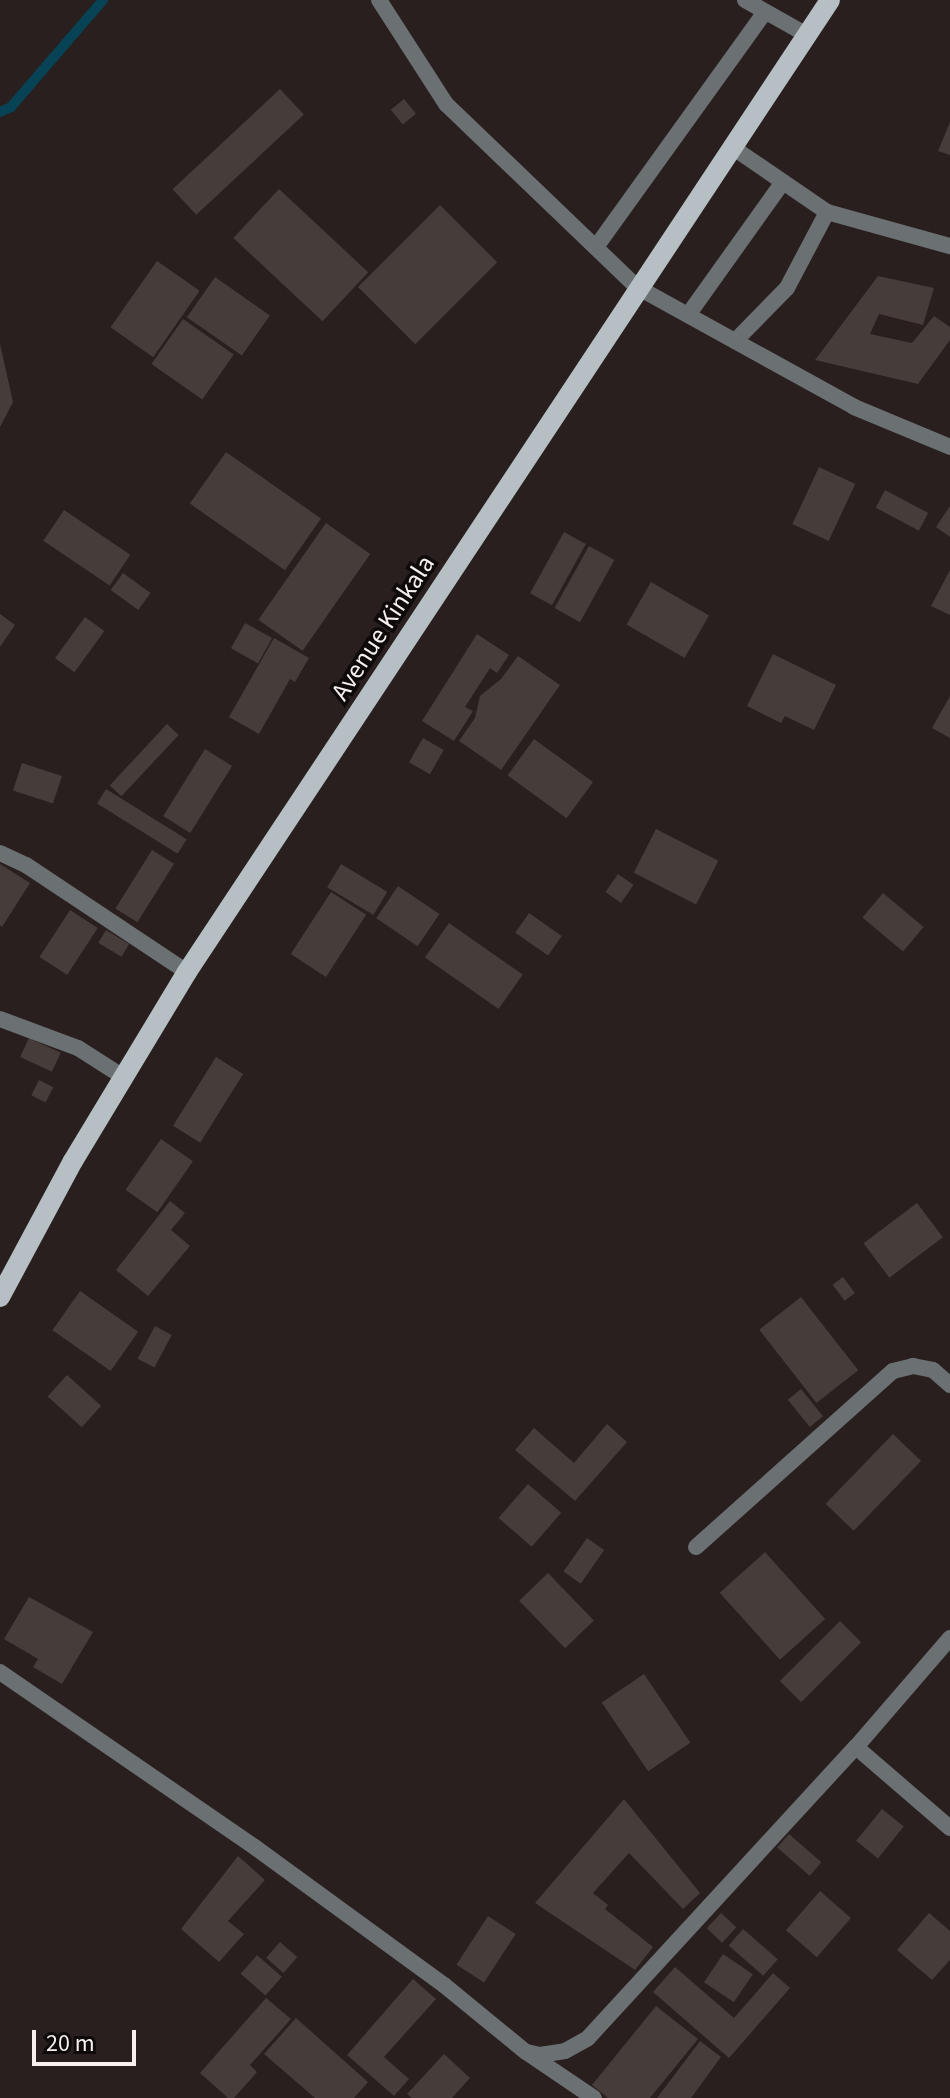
<!DOCTYPE html>
<html>
<head>
<meta charset="utf-8">
<style>
  body { margin:0 }
  #map { position:relative; width:950px; height:2098px; overflow:hidden; background:#281f1e; font-family:"Source Sans 3",sans-serif }
  div>[style] { position:absolute }
  [style*='--x'] { left:calc(var(--x)*1px); top:calc(var(--y)*1px); width:calc(var(--w)*1px); rotate:calc(var(--a)*1deg) }
  .stream>* { height:10px; margin:-5px; padding:0 5px; transform-origin:5px; border-radius:5px; background:#074354 }
  .building>* { inset:0; background:#463c3a; transform-origin:0 0 }
  .lane>* { height:16px; margin:-8px; padding:0 8px; transform-origin:8px; border-radius:8px; background:#6b7072 }
  .street>* { height:16px; margin:-8px; padding:0 8px; transform-origin:8px; border-radius:8px; background:#6b7072 }
  .primary>* { height:20px; margin:-10px; padding:0 10px; transform-origin:10px; border-radius:10px; background:#b6c0c4 }
  span { translate:-50% -50%; white-space:nowrap; text-align:center; line-height:1.15; -webkit-text-stroke:7px #0e0a09; paint-order:stroke }
  .street-label { font-size:26px; color:#f7f0ef }
  .scale { position:absolute; left:32px; top:2030px; width:104px; height:36px; box-sizing:border-box; border:4px solid #f7f0ef; border-top:0; padding-left:10px; font-size:24px; line-height:28px; white-space:nowrap; color:#f7f0ef; -webkit-text-stroke:6px #0e0a09; paint-order:stroke }
</style>
</head>
<body>
<div id="map">
  <div class="stream">
    <div style="--x:0;--y:112;--w:12;--a:-24"></div>
    <div style="--x:11;--y:107;--w:141;--a:-49.3"></div>
  </div>
  <div class="building">
    <div style="left:280px;top:89px;width:35px;height:147px;rotate:47deg"></div>
    <div style="left:404px;top:99px;width:19px;height:17px;rotate:51deg"></div>
    <div style="clip-path:polygon(950px 122px,950px 155px,938px 151px)"></div>
    <div style="left:279px;top:189px;width:122px;height:67px;rotate:43deg"></div>
    <div style="left:440px;top:205px;width:81px;height:116px;rotate:45deg"></div>
    <div style="left:157px;top:261px;width:52px;height:81px;rotate:35deg"></div>
    <div style="clip-path:polygon(878px 276px,934px 288px,923px 325px,879px 314px,870px 334px,912px 343px,934px 316px,950px 327px,950px 340px,918px 384px,815px 360px)"></div>
    <div style="left:215px;top:277px;width:67px;height:49px;rotate:35deg"></div>
    <div style="left:183px;top:319px;width:62px;height:55px;rotate:35deg"></div>
    <div style="clip-path:polygon(0 344px,13px 402px,0 427px)"></div>
    <div style="left:226px;top:452px;width:116px;height:63px;rotate:35deg"></div>
    <div style="left:819px;top:467px;width:40px;height:63px;rotate:25deg"></div>
    <div style="left:885px;top:490px;width:49px;height:20px;rotate:28deg"></div>
    <div style="clip-path:polygon(950px 506px,950px 537px,936px 527px)"></div>
    <div style="left:64px;top:510px;width:80px;height:37px;rotate:34deg"></div>
    <div style="left:326px;top:523px;width:54px;height:118px;rotate:35deg"></div>
    <div style="left:564px;top:532px;width:25px;height:70px;rotate:29deg"></div>
    <div style="left:589px;top:546px;width:29px;height:71px;rotate:29deg"></div>
    <div style="clip-path:polygon(950px 570px,950px 615px,931px 606px)"></div>
    <div style="left:123px;top:573px;width:34px;height:21px;rotate:36deg"></div>
    <div style="left:651px;top:582px;width:67px;height:49px;rotate:30deg"></div>
    <div style="clip-path:polygon(0 614px,15px 625px,0 647px)"></div>
    <div style="left:85px;top:617px;width:24px;height:51px;rotate:36deg"></div>
    <div style="left:245px;top:623px;width:31px;height:29px;rotate:29deg"></div>
    <div style="clip-path:polygon(477px 634px,509px 655px,497px 673px,490px 668px,465px 707px,473px 711px,454px 741px,422px 721px)"></div>
    <div style="clip-path:polygon(274px 638px,309px 658px,295px 682px,290px 679px,259px 734px,229px 717px)"></div>
    <div style="clip-path:polygon(773px 654px,836px 685px,814px 730px,785px 716px,781px 723px,747px 706px)"></div>
    <div style="clip-path:polygon(518px 656px,560px 685px,501px 770px,459px 741px,475px 718px,480px 696px,501px 679px)"></div>
    <div style="clip-path:polygon(950px 696px,950px 738px,932px 728px)"></div>
    <div style="left:167px;top:724px;width:16px;height:84px;rotate:43deg"></div>
    <div style="left:423px;top:738px;width:24px;height:28px;rotate:30deg"></div>
    <div style="left:534px;top:739px;width:73px;height:45px;rotate:36deg"></div>
    <div style="left:205px;top:749px;width:32px;height:79px;rotate:32deg"></div>
    <div style="left:22px;top:763px;width:42px;height:29px;rotate:18deg"></div>
    <div style="left:106px;top:789px;width:95px;height:17px;rotate:32deg"></div>
    <div style="left:656px;top:829px;width:70px;height:49px;rotate:27deg"></div>
    <div style="left:152px;top:850px;width:26px;height:69px;rotate:32deg"></div>
    <div style="clip-path:polygon(0 864px,30px 883px,2px 927px,0 925px)"></div>
    <div style="left:341px;top:864px;width:54px;height:27px;rotate:31deg"></div>
    <div style="left:618px;top:874px;width:19px;height:22px;rotate:35deg"></div>
    <div style="left:398px;top:886px;width:50px;height:39px;rotate:34deg"></div>
    <div style="left:331px;top:892px;width:42px;height:74px;rotate:33deg"></div>
    <div style="left:883px;top:893px;width:53px;height:32px;rotate:40deg"></div>
    <div style="left:70px;top:910px;width:33px;height:56px;rotate:33deg"></div>
    <div style="left:529px;top:913px;width:40px;height:24px;rotate:35deg"></div>
    <div style="left:449px;top:923px;width:90px;height:42px;rotate:35deg"></div>
    <div style="left:106px;top:930px;width:27px;height:15px;rotate:31deg"></div>
    <div style="left:29px;top:1038px;width:35px;height:21px;rotate:25deg"></div>
    <div style="left:216px;top:1057px;width:32px;height:81px;rotate:32deg"></div>
    <div style="left:39px;top:1080px;width:16px;height:17px;rotate:27deg"></div>
    <div style="left:161px;top:1139px;width:39px;height:62px;rotate:35deg"></div>
    <div style="clip-path:polygon(170px 1201px,185px 1213px,171px 1230px,190px 1246px,148px 1296px,116px 1270px)"></div>
    <div style="left:917px;top:1203px;width:43px;height:67px;rotate:53deg"></div>
    <div style="left:843px;top:1277px;width:20px;height:13px;rotate:53deg"></div>
    <div style="left:80px;top:1291px;width:71px;height:48px;rotate:35deg"></div>
    <div style="left:801px;top:1297px;width:93px;height:53px;rotate:52deg"></div>
    <div style="left:155px;top:1326px;width:19px;height:37px;rotate:28deg"></div>
    <div style="left:67px;top:1375px;width:46px;height:29px;rotate:42deg"></div>
    <div style="left:801px;top:1389px;width:35px;height:17px;rotate:51deg"></div>
    <div style="clip-path:polygon(607px 1424px,627px 1442px,575px 1501px,515px 1450px,534px 1428px,574px 1463px)"></div>
    <div style="left:893px;top:1434px;width:39px;height:97px;rotate:44deg"></div>
    <div style="left:528px;top:1484px;width:44px;height:45px;rotate:41deg"></div>
    <div style="left:587px;top:1538px;width:21px;height:41px;rotate:35deg"></div>
    <div style="left:765px;top:1552px;width:90px;height:61px;rotate:48deg"></div>
    <div style="left:548px;top:1573px;width:66px;height:40px;rotate:46deg"></div>
    <div style="clip-path:polygon(29px 1597px,93px 1632px,62px 1684px,33px 1667px,38px 1659px,4px 1639px)"></div>
    <div style="left:840px;top:1621px;width:30px;height:85px;rotate:45deg"></div>
    <div style="left:644px;top:1674px;width:83px;height:51px;rotate:56deg"></div>
    <div style="clip-path:polygon(624px 1799px,700px 1893px,683px 1909px,629px 1853px,593px 1893px,608px 1905px,605px 1909px,653px 1947px,635px 1970px,535px 1903px)"></div>
    <div style="left:882px;top:1809px;width:28px;height:41px;rotate:39deg"></div>
    <div style="left:789px;top:1834px;width:43px;height:18px;rotate:41deg"></div>
    <div style="clip-path:polygon(238px 1856px,265px 1880px,228px 1921px,244px 1934px,219px 1962px,181px 1929px)"></div>
    <div style="left:820px;top:1891px;width:41px;height:52px;rotate:41deg"></div>
    <div style="left:721px;top:1913px;width:21px;height:21px;rotate:43deg"></div>
    <div style="clip-path:polygon(929px 1913px,950px 1931px,950px 1960px,932px 1980px,897px 1950px)"></div>
    <div style="left:488px;top:1916px;width:33px;height:58px;rotate:33deg"></div>
    <div style="left:743px;top:1929px;width:46px;height:22px;rotate:41deg"></div>
    <div style="left:280px;top:1942px;width:23px;height:21px;rotate:41deg"></div>
    <div style="left:723px;top:1954px;width:36px;height:34px;rotate:34deg"></div>
    <div style="left:257px;top:1955px;width:33px;height:25px;rotate:41deg"></div>
    <div style="clip-path:polygon(675px 1967px,734px 2018px,773px 1973px,790px 1988px,729px 2058px,653px 1992px)"></div>
    <div style="clip-path:polygon(413px 1979px,436px 1999px,384px 2057px,409px 2079px,394px 2096px,347px 2055px)"></div>
    <div style="clip-path:polygon(266px 1998px,291px 2019px,250px 2065px,257px 2072px,234px 2098px,228px 2098px,200px 2073px)"></div>
    <div style="clip-path:polygon(656px 2006px,698px 2039px,650px 2098px,608px 2098px,592px 2085px)"></div>
    <div style="clip-path:polygon(296px 2018px,368px 2082px,354px 2098px,315px 2098px,264px 2054px)"></div>
    <div style="clip-path:polygon(700px 2041px,721px 2057px,691px 2098px,657px 2098px)"></div>
    <div style="clip-path:polygon(444px 2054px,470px 2078px,452px 2098px,412px 2098px,407px 2094px)"></div>
  </div>
  <div class="lane">
    <div style="--x:745;--y:0;--w:71;--a:29.4"></div>
    <div style="--x:596;--y:247;--w:289;--a:-54.3"></div>
    <div style="--x:688;--y:315;--w:163;--a:-54.5"></div>
    <div style="--x:735;--y:341;--w:74;--a:-45.5"></div>
    <div style="--x:787;--y:288;--w:86;--a:-62.2"></div>
  </div>
  <div class="street">
    <div style="--x:379;--y:0;--w:124;--a:57.2"></div>
    <div style="--x:446;--y:104;--w:265;--a:43.8"></div>
    <div style="--x:637;--y:287;--w:248;--a:28.9"></div>
    <div style="--x:854;--y:407;--w:104;--a:22.6"></div>
    <div style="--x:732;--y:147;--w:115;--a:34.4"></div>
    <div style="--x:827;--y:212;--w:128;--a:15.5"></div>
    <div style="--x:0;--y:853;--w:29;--a:25"></div>
    <div style="--x:26;--y:865;--w:193;--a:33.6"></div>
    <div style="--x:0;--y:1019;--w:83;--a:20.4"></div>
    <div style="--x:78;--y:1048;--w:52;--a:32.5"></div>
    <div style="--x:696;--y:1547;--w:264;--a:-41.8"></div>
    <div style="--x:893;--y:1371;--w:21;--a:-14"></div>
    <div style="--x:913;--y:1366;--w:20;--a:11"></div>
    <div style="--x:933;--y:1370;--w:23;--a:41"></div>
    <div style="--x:0;--y:1672;--w:311;--a:34.5"></div>
    <div style="--x:256;--y:1848;--w:233;--a:36.1"></div>
    <div style="--x:444;--y:1985;--w:106;--a:39.3"></div>
    <div style="--x:526;--y:2052;--w:82;--a:34.1"></div>
    <div style="--x:856;--y:1747;--w:124;--a:40.8"></div>
    <div style="--x:527;--y:2052;--w:13;--a:13"></div>
    <div style="--x:540;--y:2055;--w:25;--a:-9"></div>
    <div style="--x:565;--y:2051;--w:26;--a:-29"></div>
    <div style="--x:588;--y:2038;--w:396;--a:-47.4"></div>
    <div style="--x:856;--y:1747;--w:144;--a:-49.2"></div>
  </div>
  <div class="primary">
    <div style="--x:0;--y:1297;--w:154;--a:-61.8"></div>
    <div style="--x:73;--y:1161;--w:221;--a:-58.9"></div>
    <div style="--x:187;--y:972;--w:1165;--a:-56.51"></div>
  </div>
  <div class="street-label">
    <span style="left:383px;top:628px;rotate:-57deg">Avenue Kinkala</span>
  </div>
  <div class="scale">20 m</div>
</div>
</body>
</html>
